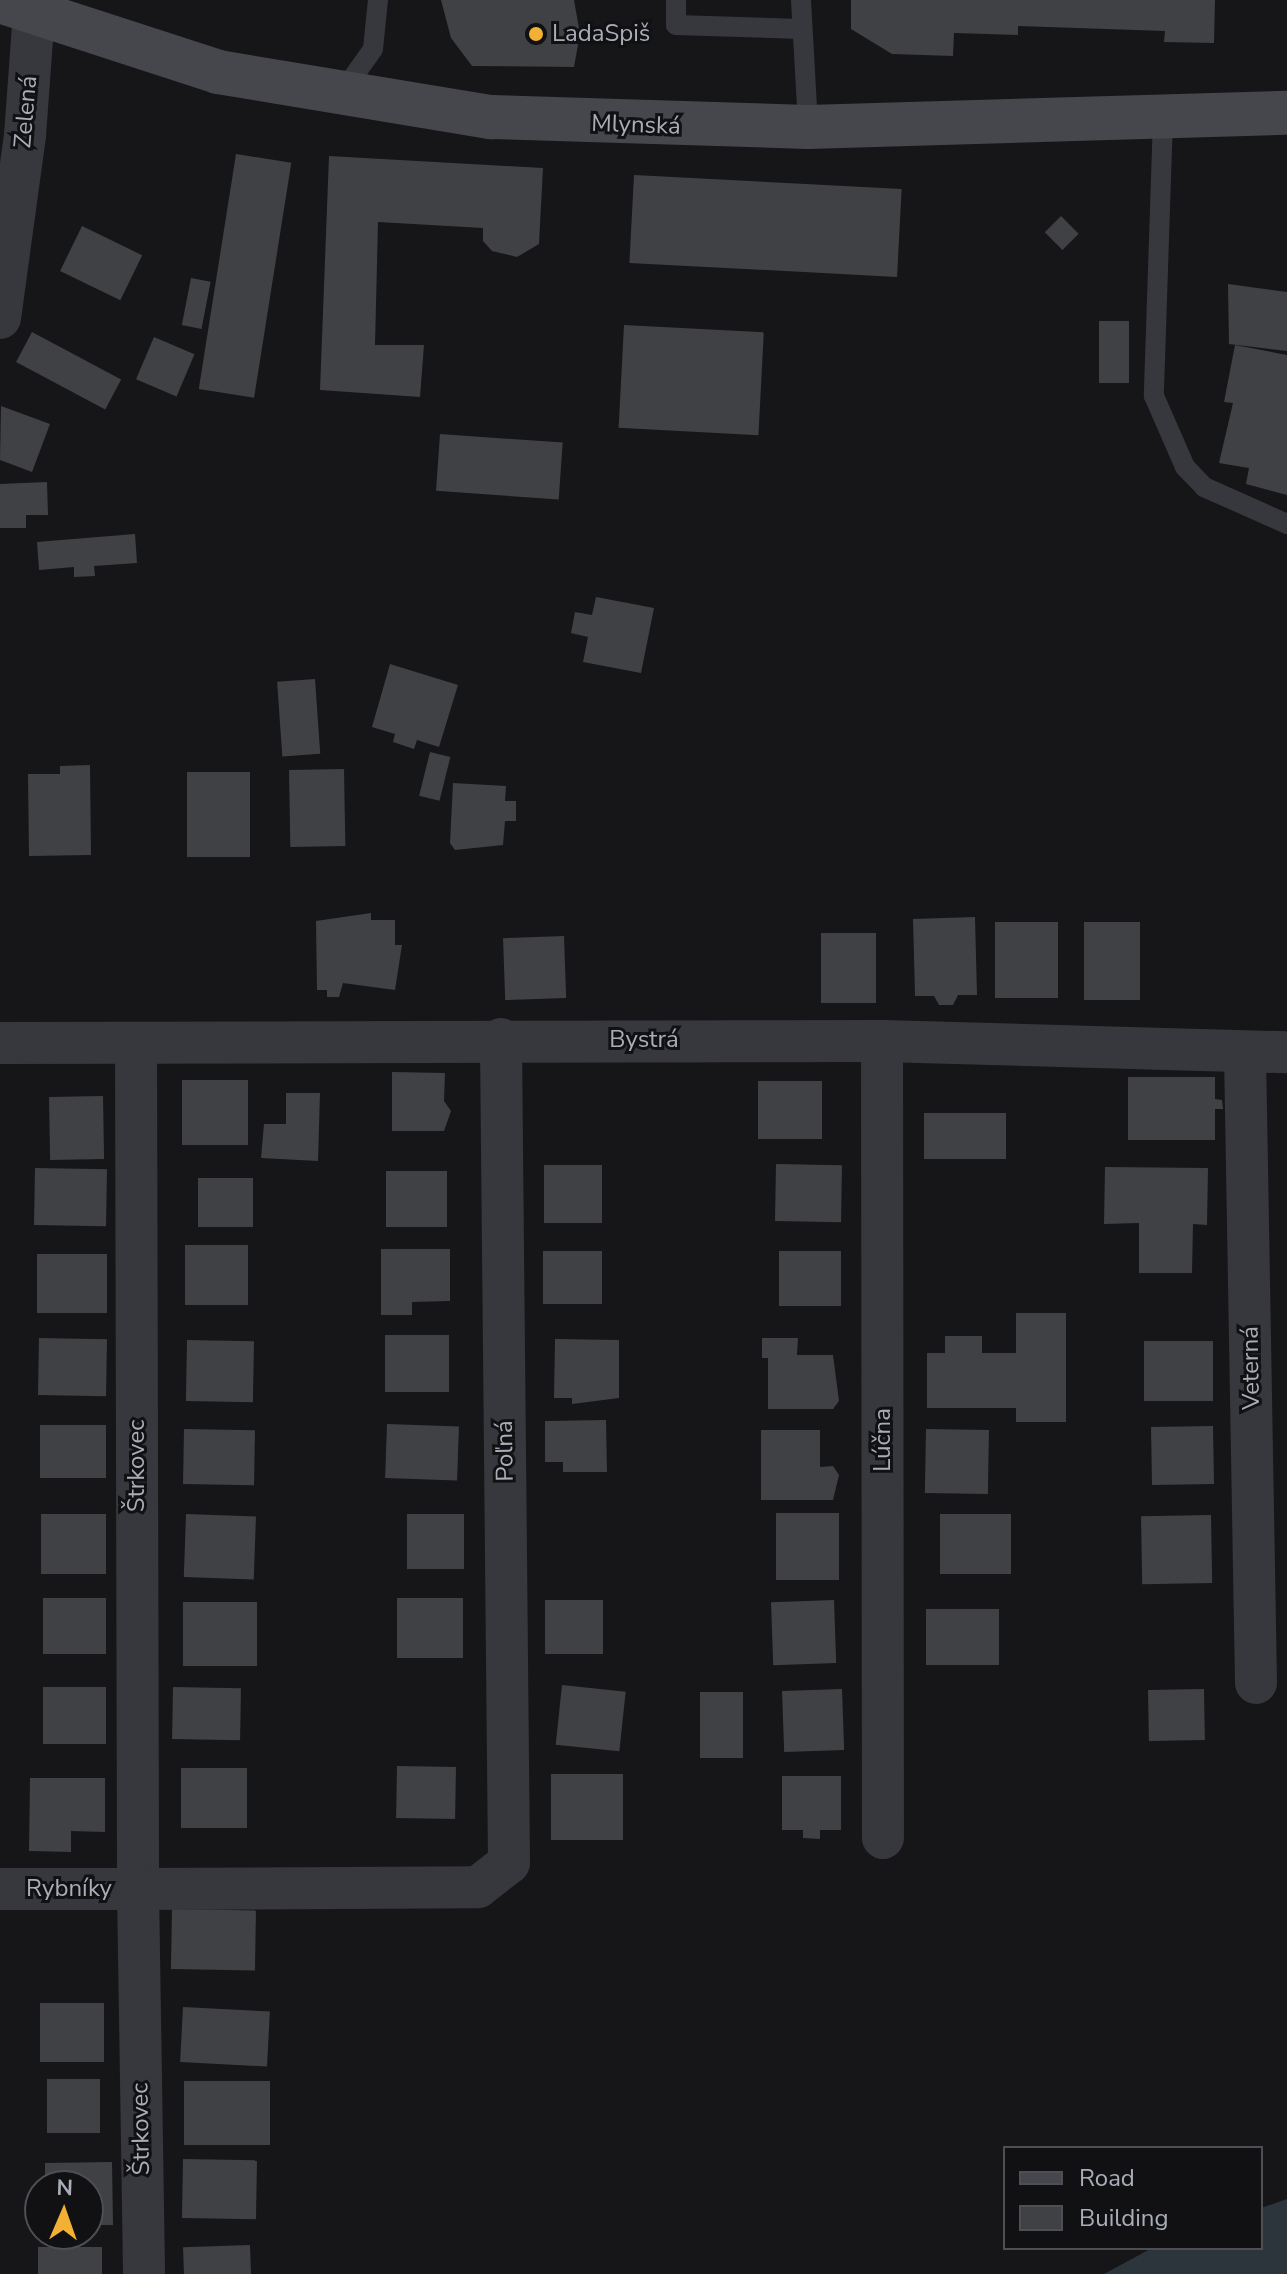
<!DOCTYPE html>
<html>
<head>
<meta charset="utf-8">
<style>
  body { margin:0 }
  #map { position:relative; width:1287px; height:2274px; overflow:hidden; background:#161618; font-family:"Nunito Sans",sans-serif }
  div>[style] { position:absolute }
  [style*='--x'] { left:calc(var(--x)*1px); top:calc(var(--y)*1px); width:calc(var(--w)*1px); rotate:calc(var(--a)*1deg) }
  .water>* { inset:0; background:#2c353c }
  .building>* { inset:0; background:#404145; transform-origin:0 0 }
  .lane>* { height:20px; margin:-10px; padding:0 10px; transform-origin:10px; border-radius:10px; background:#37383d }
  .street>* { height:42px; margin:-21px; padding:0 21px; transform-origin:21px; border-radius:21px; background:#37383d }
  .secondary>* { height:44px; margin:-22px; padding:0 22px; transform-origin:22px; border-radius:22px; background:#45474d }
  .dots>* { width:22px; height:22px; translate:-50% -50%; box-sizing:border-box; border:4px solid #111113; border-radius:50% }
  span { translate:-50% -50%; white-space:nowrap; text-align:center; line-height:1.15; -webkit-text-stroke:6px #111113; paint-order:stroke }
  .poi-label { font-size:24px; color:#a8adb8 }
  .left { translate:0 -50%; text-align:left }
  .street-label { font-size:24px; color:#a8adb8 }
  .legend { position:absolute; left:1003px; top:2146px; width:260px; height:104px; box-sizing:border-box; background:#111113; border:2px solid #4d4f55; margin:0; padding:10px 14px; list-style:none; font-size:24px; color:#a8adb8 }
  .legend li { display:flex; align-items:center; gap:16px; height:40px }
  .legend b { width:40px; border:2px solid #4d4f55 }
  .north { position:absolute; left:24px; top:2170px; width:80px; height:80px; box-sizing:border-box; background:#111113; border:2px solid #4d4f55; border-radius:50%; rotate:2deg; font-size:22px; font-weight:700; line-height:32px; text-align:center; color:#a8adb8 }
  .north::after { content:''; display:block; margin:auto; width:28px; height:36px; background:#f2b134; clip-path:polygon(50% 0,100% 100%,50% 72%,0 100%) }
</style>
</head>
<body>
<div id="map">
  <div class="water">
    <div style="clip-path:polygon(1287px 2199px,1287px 2274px,1104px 2274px,1152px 2248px,1261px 2248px,1261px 2208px)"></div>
  </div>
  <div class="building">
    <div style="clip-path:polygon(441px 0,574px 0,580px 34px,574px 67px,472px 66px,451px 38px)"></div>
    <div style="clip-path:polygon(851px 0,1215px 0,1214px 43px,1164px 42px,1165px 31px,1018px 26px,1018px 35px,954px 33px,953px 56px,892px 54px,851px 29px)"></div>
    <div style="left:236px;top:154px;width:56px;height:238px;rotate:9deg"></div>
    <div style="clip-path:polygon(329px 156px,543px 168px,539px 244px,517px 257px,492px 251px,483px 241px,483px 228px,378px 222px,375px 345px,424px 345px,420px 397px,320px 390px)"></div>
    <div style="left:634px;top:175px;width:268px;height:88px;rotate:3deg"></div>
    <div style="left:1061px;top:216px;width:25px;height:23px;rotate:45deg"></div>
    <div style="left:82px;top:226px;width:67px;height:50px;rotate:26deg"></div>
    <div style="left:191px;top:278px;width:20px;height:48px;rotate:11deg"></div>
    <div style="clip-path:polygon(1228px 284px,1287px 292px,1287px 351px,1229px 344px)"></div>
    <div style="left:1099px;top:321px;width:30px;height:62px"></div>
    <div style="left:624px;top:325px;width:140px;height:103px;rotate:3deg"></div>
    <div style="left:32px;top:332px;width:101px;height:34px;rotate:28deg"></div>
    <div style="left:154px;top:337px;width:44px;height:46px;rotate:23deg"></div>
    <div style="clip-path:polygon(1235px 345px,1287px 355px,1287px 495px,1246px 484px,1249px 468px,1219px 463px,1233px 403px,1224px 402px)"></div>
    <div style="clip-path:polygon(1px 406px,50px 424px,32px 472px,0 460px)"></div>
    <div style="left:440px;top:434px;width:123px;height:57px;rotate:4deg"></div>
    <div style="clip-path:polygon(47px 482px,48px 515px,26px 515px,26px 528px,0 528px,0 484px)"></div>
    <div style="clip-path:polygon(135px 534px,137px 563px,94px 566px,95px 576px,74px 577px,74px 567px,39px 570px,37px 542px)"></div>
    <div style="clip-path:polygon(596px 597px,654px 608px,641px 673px,583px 662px,588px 637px,571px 633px,575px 612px,592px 615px)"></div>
    <div style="clip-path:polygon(390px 664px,458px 685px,439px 747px,417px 740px,414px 749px,393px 742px,395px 734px,372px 727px)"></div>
    <div style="left:315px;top:679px;width:75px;height:38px;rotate:86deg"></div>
    <div style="left:430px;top:752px;width:21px;height:45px;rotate:14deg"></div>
    <div style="clip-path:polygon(90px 765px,91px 855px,29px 856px,28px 774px,60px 774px,60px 766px)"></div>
    <div style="left:344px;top:769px;width:77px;height:55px;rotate:89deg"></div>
    <div style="left:250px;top:772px;width:85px;height:63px;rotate:90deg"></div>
    <div style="clip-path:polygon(453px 783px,506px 786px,505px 801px,516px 801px,516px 821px,505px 821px,503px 845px,455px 850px,450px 843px)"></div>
    <div style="clip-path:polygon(371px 913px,371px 920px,395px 920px,395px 945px,402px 945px,395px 990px,343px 983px,339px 997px,327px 997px,327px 990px,317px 990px,316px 921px)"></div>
    <div style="clip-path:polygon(975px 917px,977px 995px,958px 995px,953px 1005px,939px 1005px,934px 996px,915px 996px,913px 919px)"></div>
    <div style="left:995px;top:922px;width:63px;height:76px"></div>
    <div style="left:1140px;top:922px;width:78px;height:56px;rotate:90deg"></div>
    <div style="left:821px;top:933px;width:55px;height:70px"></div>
    <div style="left:564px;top:936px;width:62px;height:61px;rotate:88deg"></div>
    <div style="clip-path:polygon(392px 1072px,445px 1073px,444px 1101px,451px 1111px,444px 1131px,392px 1131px)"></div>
    <div style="clip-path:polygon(1128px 1077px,1215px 1077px,1215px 1099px,1222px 1100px,1223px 1109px,1215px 1109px,1215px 1140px,1128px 1140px)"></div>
    <div style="left:182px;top:1080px;width:66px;height:65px"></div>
    <div style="left:758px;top:1081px;width:64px;height:58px"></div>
    <div style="clip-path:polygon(286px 1093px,320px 1093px,318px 1161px,261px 1158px,264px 1124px,286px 1124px)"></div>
    <div style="left:103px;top:1096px;width:63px;height:54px;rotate:89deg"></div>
    <div style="left:1006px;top:1113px;width:46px;height:82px;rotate:90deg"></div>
    <div style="left:776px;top:1164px;width:66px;height:57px;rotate:1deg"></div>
    <div style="left:602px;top:1165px;width:58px;height:58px;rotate:90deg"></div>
    <div style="clip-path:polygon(1105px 1167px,1208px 1168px,1207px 1225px,1193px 1224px,1192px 1273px,1139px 1273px,1139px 1223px,1104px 1224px)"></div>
    <div style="left:35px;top:1168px;width:72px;height:57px;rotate:1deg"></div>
    <div style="left:386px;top:1171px;width:61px;height:56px"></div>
    <div style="left:198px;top:1178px;width:55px;height:49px"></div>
    <div style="left:185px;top:1245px;width:63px;height:60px"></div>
    <div style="clip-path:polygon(381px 1249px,450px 1249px,450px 1301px,412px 1302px,412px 1315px,381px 1315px)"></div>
    <div style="left:602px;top:1251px;width:53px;height:59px;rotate:90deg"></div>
    <div style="left:779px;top:1251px;width:62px;height:55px"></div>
    <div style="left:37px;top:1254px;width:70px;height:59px"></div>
    <div style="clip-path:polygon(1016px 1313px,1066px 1313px,1066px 1422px,1016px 1422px,1016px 1408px,927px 1408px,927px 1353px,945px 1353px,945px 1336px,982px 1336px,982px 1353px,1016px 1353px)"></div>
    <div style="left:449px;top:1335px;width:57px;height:64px;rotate:90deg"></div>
    <div style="left:39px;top:1338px;width:68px;height:57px;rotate:1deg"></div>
    <div style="clip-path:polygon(762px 1338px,798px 1338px,797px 1355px,833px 1355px,839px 1401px,833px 1409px,768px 1409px,768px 1358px,762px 1358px)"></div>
    <div style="clip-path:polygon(555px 1339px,619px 1340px,619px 1398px,572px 1404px,572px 1398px,554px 1398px)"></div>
    <div style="left:187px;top:1340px;width:67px;height:61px;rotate:1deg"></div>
    <div style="left:1144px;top:1341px;width:69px;height:60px"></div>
    <div style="clip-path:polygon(606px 1420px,607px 1472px,563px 1472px,563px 1462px,545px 1462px,545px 1421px)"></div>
    <div style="left:387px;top:1424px;width:72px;height:54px;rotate:2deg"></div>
    <div style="left:40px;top:1425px;width:66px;height:53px"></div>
    <div style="left:1213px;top:1426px;width:58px;height:62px;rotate:89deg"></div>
    <div style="left:184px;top:1429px;width:71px;height:55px;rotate:1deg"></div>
    <div style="left:926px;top:1429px;width:63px;height:64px;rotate:1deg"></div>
    <div style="clip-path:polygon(761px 1430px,820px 1430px,820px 1467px,833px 1466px,839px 1475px,833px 1500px,761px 1500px)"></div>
    <div style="left:839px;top:1513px;width:67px;height:63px;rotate:90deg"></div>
    <div style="left:106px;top:1514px;width:60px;height:65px;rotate:90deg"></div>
    <div style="left:186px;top:1514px;width:70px;height:63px;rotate:2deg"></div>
    <div style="left:407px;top:1514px;width:57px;height:55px"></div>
    <div style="left:940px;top:1514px;width:71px;height:60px"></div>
    <div style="left:1211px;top:1515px;width:68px;height:70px;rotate:89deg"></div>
    <div style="left:43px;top:1598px;width:63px;height:56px"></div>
    <div style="left:463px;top:1598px;width:60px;height:66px;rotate:90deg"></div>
    <div style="left:545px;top:1600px;width:58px;height:54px"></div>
    <div style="left:834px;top:1600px;width:63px;height:63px;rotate:88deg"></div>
    <div style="left:183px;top:1602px;width:74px;height:64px"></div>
    <div style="left:999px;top:1609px;width:56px;height:73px;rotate:90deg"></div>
    <div style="left:562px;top:1685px;width:64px;height:60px;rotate:6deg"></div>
    <div style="left:43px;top:1687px;width:63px;height:57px"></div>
    <div style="left:173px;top:1687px;width:68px;height:52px;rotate:1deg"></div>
    <div style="left:842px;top:1689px;width:61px;height:60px;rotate:88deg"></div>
    <div style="left:1204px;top:1689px;width:51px;height:56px;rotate:89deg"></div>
    <div style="left:700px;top:1692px;width:43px;height:66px"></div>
    <div style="left:397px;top:1766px;width:59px;height:52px;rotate:1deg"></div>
    <div style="left:181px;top:1768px;width:66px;height:60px"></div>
    <div style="left:551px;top:1774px;width:72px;height:66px"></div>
    <div style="clip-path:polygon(782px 1776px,841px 1776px,841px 1830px,820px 1830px,820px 1839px,803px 1838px,803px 1830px,782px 1830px)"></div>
    <div style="clip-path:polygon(30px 1778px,105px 1778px,105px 1832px,71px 1831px,71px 1852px,29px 1851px)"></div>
    <div style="left:172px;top:1909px;width:84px;height:60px;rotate:1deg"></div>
    <div style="left:104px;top:2003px;width:59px;height:64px;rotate:90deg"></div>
    <div style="left:183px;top:2007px;width:87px;height:55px;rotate:3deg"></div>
    <div style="left:47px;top:2079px;width:53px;height:54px"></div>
    <div style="left:184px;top:2081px;width:86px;height:64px"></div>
    <div style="left:183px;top:2159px;width:74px;height:59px;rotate:1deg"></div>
    <div style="clip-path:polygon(112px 2162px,113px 2225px,88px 2225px,88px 2186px,45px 2186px,45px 2163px)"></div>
    <div style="left:250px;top:2245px;width:29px;height:67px;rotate:88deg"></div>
    <div style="left:38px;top:2247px;width:64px;height:27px"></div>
  </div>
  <div class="lane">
    <div style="--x:676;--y:0;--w:25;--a:90"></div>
    <div style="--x:676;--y:25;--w:125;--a:1.8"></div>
    <div style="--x:801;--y:0;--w:127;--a:86.8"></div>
    <div style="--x:341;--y:94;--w:55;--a:-54.6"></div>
    <div style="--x:373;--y:49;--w:49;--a:-84.2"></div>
    <div style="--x:1163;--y:118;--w:278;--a:91.9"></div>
    <div style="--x:1154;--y:396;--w:77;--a:66.4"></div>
    <div style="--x:1185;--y:467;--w:28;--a:46"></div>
    <div style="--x:1204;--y:487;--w:91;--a:24"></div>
  </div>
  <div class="street">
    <div style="--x:0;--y:318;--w:185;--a:-82.2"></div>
    <div style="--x:25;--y:135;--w:135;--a:-85.8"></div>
    <div style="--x:882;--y:1041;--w:797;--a:89.93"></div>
    <div style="--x:0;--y:1043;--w:882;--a:-0.13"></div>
    <div style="--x:882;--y:1041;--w:405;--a:1.6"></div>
    <div style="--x:136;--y:1043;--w:846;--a:89.86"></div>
    <div style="--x:138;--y:1889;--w:340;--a:-0.3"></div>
    <div style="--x:478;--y:1887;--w:39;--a:-38"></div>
    <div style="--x:509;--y:1863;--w:824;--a:-90.56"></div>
    <div style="--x:1245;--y:1053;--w:630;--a:89"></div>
    <div style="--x:0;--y:1889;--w:138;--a:0"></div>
    <div style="--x:138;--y:1889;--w:385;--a:89.1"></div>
  </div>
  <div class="secondary">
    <div style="--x:0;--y:1;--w:229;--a:18"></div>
    <div style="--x:218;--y:72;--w:277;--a:9.4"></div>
    <div style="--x:491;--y:117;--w:317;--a:1.8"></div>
    <div style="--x:808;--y:127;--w:479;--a:-1.7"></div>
  </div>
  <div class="dots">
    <div style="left:536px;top:34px;background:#f2b134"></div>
  </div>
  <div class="poi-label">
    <span class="left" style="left:552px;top:34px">LadaSpiš</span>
  </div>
  <div class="street-label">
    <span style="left:26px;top:112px;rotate:-85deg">Zelená</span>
    <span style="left:636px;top:125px;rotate:2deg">Mlynská</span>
    <span style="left:644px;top:1040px">Bystrá</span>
    <span style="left:1251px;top:1368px;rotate:-91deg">Veterná</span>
    <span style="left:883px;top:1440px;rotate:-90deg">Lúčna</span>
    <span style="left:505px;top:1451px;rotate:-91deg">Poľná</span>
    <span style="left:137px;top:1466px;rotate:-90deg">Štrkovec</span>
    <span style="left:69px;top:1889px">Rybníky</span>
    <span style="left:141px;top:2129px;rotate:-91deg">Štrkovec</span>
  </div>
  <ul class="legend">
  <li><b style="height:10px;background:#45474d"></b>Road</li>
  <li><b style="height:22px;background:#404145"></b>Building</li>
  </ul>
  <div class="north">N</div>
</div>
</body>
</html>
